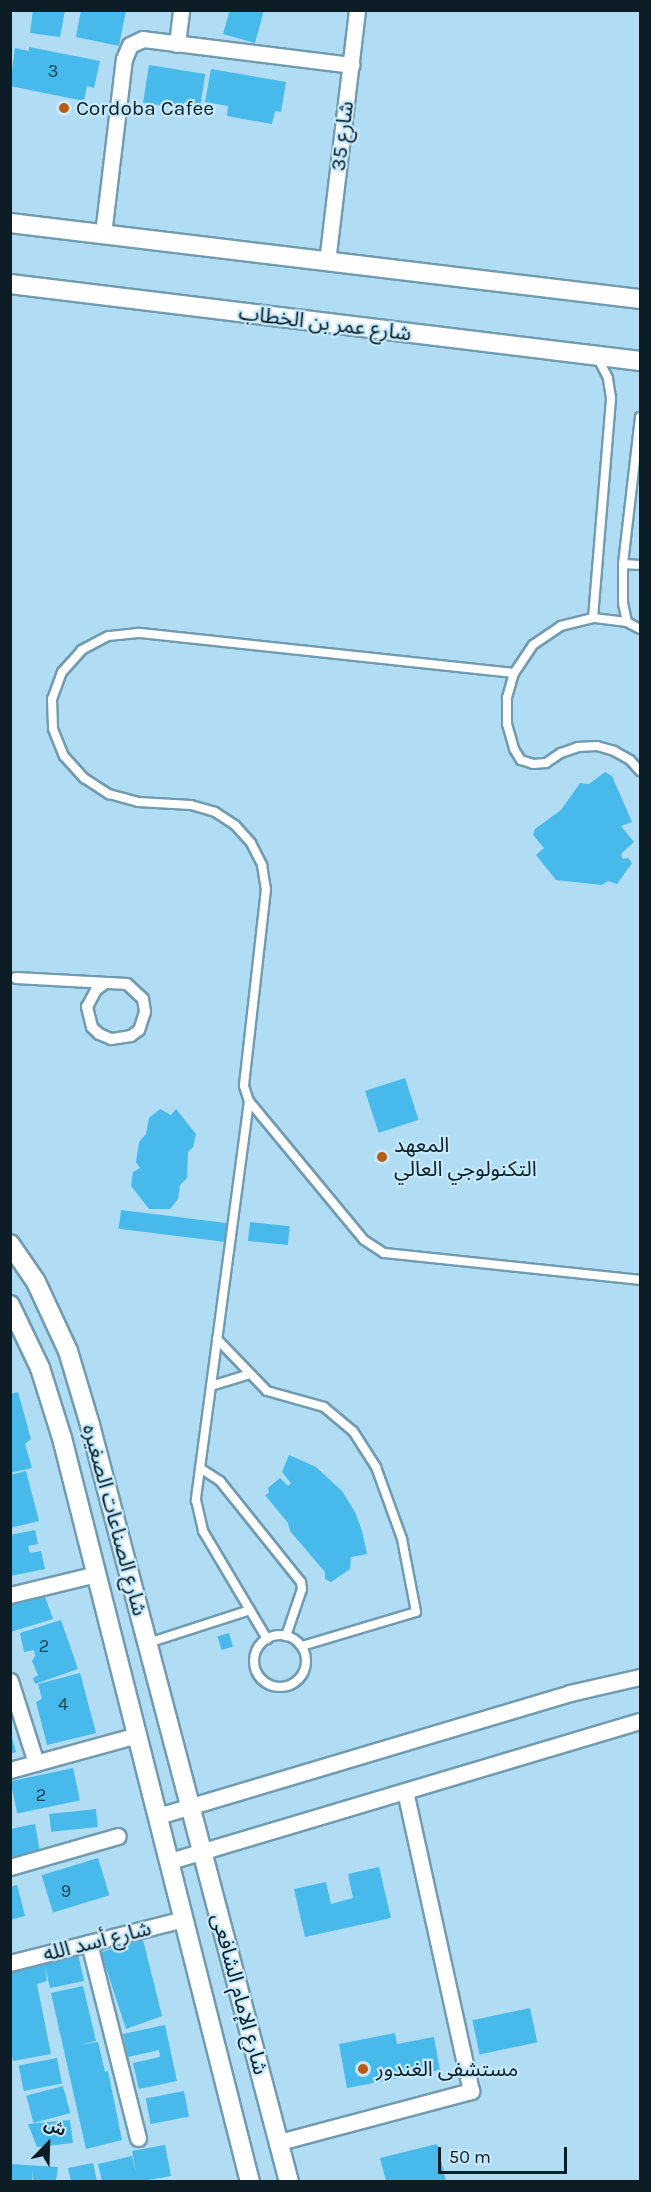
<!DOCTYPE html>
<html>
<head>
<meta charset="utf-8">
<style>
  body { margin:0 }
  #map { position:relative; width:651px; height:2192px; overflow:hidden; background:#b1ddf4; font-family:Karla,"Noto Sans Arabic",sans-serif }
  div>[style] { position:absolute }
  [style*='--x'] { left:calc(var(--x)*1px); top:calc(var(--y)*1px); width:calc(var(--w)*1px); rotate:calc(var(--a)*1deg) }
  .building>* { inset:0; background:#47b9ea; transform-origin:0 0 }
  .roads { filter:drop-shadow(2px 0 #709bb0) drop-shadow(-2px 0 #709bb0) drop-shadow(0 2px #709bb0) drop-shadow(0 -2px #709bb0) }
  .service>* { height:8px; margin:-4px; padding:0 4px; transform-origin:4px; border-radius:4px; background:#fff }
  .service>.ring { margin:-4px; padding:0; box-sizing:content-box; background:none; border:8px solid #fff; border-radius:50% }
  .pedestrian>* { height:10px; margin:-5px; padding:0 5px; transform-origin:5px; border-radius:5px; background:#fff }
  .minor>* { height:15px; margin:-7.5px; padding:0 7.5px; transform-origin:7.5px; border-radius:7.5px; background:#fff }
  .tertiary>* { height:18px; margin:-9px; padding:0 9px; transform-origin:9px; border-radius:9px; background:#fff }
  .dots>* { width:16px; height:16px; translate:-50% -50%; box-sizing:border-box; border:3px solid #c5e9fb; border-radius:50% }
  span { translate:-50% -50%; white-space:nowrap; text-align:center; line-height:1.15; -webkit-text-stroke:4.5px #c5e9fb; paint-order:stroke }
  .number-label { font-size:18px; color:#1b4456 }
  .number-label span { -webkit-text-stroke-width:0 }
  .poi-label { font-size:21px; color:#0c1d25 }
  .left { translate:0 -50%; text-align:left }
  .street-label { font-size:21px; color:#0c1d25 }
  .frame { position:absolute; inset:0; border:12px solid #0c1d25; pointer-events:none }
  .north { position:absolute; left:18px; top:2114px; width:60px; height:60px; -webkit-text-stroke:4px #c5e9fb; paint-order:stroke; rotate:23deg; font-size:16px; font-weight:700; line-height:24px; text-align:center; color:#0c1d25 }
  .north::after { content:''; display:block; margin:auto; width:21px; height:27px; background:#0c1d25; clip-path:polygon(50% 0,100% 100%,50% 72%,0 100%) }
  .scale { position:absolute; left:438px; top:2147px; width:129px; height:27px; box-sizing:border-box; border:3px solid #0c1d25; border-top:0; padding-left:8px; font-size:18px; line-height:21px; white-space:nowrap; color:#0c1d25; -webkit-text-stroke:4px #c5e9fb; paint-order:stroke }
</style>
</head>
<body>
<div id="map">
  <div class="building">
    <div style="clip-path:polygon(33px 10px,65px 10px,60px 37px,30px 33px)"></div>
    <div style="clip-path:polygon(81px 10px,126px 10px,119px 46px,76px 37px)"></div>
    <div style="clip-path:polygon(230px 10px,264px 10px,255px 43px,223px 34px)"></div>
    <div style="clip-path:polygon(29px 47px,100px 61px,94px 88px,87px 86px,84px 101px,10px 86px,15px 48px,29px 51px)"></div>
    <div style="left:149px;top:65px;width:57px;height:38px;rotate:9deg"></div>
    <div style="clip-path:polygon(211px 69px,286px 82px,281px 112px,275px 111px,272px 124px,227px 116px,228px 106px,205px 102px)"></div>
    <div style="clip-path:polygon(605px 772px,612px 776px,632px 822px,621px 826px,634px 842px,621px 854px,623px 859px,628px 858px,632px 863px,617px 884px,608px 881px,602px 885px,556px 880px,536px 855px,544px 848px,533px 835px,535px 829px,561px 810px,580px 783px,589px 784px)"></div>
    <div style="left:405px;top:1078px;width:44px;height:42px;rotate:72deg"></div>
    <div style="clip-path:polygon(160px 1109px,171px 1115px,176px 1109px,196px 1134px,193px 1147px,188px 1152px,187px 1178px,180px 1185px,178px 1199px,170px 1209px,149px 1209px,131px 1186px,133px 1172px,140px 1168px,136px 1162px,139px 1142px,146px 1134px,149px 1118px)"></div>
    <div style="left:121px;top:1210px;width:110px;height:19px;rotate:7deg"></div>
    <div style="left:250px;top:1222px;width:40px;height:19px;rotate:6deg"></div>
    <div style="clip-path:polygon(18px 1392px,31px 1439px,25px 1444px,32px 1468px,10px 1473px,10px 1394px)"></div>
    <div style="clip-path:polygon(289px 1455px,316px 1467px,342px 1491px,355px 1512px,362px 1531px,367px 1554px,351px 1557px,350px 1569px,331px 1582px,325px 1579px,325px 1572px,290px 1531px,288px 1523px,265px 1495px,269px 1493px,268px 1488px,280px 1478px,288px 1486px,291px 1483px,282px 1472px)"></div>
    <div style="clip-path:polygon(26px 1471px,39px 1521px,10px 1528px,10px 1475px)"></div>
    <div style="clip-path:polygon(35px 1530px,38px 1544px,28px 1546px,30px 1553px,41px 1551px,45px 1569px,10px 1576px,10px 1535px)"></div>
    <div style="clip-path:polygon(43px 1591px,53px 1619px,10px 1632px,10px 1603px,31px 1598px)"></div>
    <div style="clip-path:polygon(61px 1620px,78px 1669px,35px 1684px,33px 1678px,38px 1675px,32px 1661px,35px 1656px,34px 1650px,24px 1652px,20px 1633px)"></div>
    <div style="left:229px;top:1633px;width:14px;height:12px;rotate:73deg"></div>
    <div style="clip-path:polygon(80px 1673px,96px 1733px,47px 1745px,36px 1702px,42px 1699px,38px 1684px)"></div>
    <div style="clip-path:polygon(11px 1734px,16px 1752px,10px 1754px,10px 1735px)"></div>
    <div style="left:73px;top:1768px;width:33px;height:64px;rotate:78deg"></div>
    <div style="left:96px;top:1809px;width:18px;height:47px;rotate:84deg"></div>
    <div style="clip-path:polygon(35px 1824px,40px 1852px,10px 1857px,10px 1829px)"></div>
    <div style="left:98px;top:1858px;width:39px;height:59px;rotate:73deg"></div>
    <div style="clip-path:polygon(379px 1867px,391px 1918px,305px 1937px,294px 1889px,326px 1882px,331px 1904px,353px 1898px,348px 1874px)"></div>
    <div style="clip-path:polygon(17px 1885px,25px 1916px,10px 1920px,10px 1887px)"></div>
    <div style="clip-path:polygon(143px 1940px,162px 2016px,126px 2029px,101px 1952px)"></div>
    <div style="clip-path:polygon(78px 1954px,84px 1981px,50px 1988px,45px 1966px,47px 1981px,37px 1984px,51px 2054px,13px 2061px,10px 2047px,10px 1966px)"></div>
    <div style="clip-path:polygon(83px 1986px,96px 2041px,79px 2045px,98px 2042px,105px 2072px,108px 2071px,122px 2140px,86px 2149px,51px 1993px)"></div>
    <div style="left:530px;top:2008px;width:35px;height:59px;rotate:78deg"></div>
    <div style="clip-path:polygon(165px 2025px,177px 2081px,139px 2089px,133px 2063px,160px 2057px,159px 2050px,128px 2057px,123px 2034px)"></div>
    <div style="clip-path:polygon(395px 2033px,397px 2044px,434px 2037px,440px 2070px,347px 2088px,339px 2044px)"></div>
    <div style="left:57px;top:2058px;width:26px;height:39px;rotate:79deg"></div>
    <div style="left:63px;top:2086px;width:28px;height:38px;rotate:75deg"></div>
    <div style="left:184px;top:2091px;width:26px;height:39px;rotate:79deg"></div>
    <div style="clip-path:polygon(70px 2120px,73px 2143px,37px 2147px,28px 2124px)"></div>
    <div style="clip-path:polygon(437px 2144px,446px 2181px,386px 2181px,380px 2158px)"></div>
    <div style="clip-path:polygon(165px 2145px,171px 2176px,143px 2181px,102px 2181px,98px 2164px,132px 2156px,136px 2172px,132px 2151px)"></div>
    <div style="clip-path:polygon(93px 2163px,97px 2181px,71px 2181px,68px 2168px)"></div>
    <div style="clip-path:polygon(10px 2164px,58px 2167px,56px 2181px,33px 2181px,33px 2170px,32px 2181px,10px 2181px)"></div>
  </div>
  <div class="roads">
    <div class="service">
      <div style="--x:623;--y:564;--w:17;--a:3"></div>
      <div style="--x:593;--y:618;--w:221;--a:-85.3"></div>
      <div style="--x:611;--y:398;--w:20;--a:-99"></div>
      <div style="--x:608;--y:378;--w:22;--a:-117"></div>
      <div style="--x:627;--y:622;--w:19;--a:-102"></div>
      <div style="--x:623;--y:603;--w:39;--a:-90"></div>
      <div style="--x:623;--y:564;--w:148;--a:-83.4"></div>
      <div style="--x:640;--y:629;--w:15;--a:-152"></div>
      <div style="--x:627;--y:622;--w:34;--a:-173"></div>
      <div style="--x:593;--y:618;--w:33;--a:166"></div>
      <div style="--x:561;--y:626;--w:34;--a:146"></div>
      <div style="--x:533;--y:645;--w:34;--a:124"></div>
      <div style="--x:514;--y:673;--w:26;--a:106"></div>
      <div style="--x:507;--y:698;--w:26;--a:90"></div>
      <div style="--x:507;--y:724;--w:26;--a:74"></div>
      <div style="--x:514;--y:749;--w:13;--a:58"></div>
      <div style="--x:521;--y:760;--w:13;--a:18"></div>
      <div style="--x:533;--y:764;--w:13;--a:-4"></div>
      <div style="--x:546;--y:763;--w:18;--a:-34"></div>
      <div style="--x:561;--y:753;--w:18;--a:-19"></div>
      <div style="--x:578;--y:747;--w:19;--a:-3"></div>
      <div style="--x:597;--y:746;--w:18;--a:16"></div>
      <div style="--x:614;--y:751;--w:18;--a:29"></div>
      <div style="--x:630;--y:760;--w:15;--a:48"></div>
      <div style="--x:514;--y:673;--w:378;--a:-173.9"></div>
      <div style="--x:138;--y:633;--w:30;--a:174"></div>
      <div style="--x:108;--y:636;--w:30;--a:152"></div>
      <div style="--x:82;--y:650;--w:30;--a:132"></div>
      <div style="--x:62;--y:672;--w:29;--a:110"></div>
      <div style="--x:52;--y:699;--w:30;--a:88"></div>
      <div style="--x:53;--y:729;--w:29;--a:68"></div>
      <div style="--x:64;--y:756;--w:30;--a:48"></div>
      <div style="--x:84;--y:778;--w:30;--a:33"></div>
      <div style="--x:109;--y:794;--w:30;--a:15"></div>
      <div style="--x:138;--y:802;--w:53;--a:3.2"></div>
      <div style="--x:191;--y:805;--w:25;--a:16"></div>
      <div style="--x:215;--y:812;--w:24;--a:33"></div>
      <div style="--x:235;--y:825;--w:24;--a:48"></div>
      <div style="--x:251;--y:843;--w:25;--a:63"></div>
      <div style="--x:262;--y:865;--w:24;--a:81"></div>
      <div style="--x:266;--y:889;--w:198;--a:96.4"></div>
      <div style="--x:244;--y:1086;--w:16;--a:72"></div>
      <div style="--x:249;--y:1101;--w:180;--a:50.4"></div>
      <div style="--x:364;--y:1240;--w:24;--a:33"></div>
      <div style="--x:384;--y:1253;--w:257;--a:6"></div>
      <div style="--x:249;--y:1101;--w:403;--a:97.6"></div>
      <div style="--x:196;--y:1500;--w:32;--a:77"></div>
      <div style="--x:203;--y:1531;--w:126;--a:59.3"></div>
      <div style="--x:217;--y:1339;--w:72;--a:46.1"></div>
      <div style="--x:267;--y:1391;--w:59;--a:15.7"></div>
      <div style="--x:324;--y:1407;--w:38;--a:40"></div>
      <div style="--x:353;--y:1431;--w:43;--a:57.4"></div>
      <div style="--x:376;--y:1467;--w:77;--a:70.1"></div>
      <div style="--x:402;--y:1539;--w:74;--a:79.1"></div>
      <div style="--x:416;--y:1612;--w:119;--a:163.4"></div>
      <div style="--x:211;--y:1386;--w:41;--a:-17.1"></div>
      <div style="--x:200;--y:1468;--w:24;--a:33"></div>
      <div style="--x:220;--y:1481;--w:129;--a:51.3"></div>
      <div style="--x:301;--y:1582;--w:7;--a:82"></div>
      <div style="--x:302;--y:1589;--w:50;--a:108.8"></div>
      <div class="ring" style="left:254px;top:1635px;width:44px;height:44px"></div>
      <div style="--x:148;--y:1643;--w:107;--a:-17.9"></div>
    </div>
    <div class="pedestrian">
      <div style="--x:16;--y:978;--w:111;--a:3.1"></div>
      <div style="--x:127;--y:984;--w:22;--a:43"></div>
      <div style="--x:143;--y:999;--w:13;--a:81"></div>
      <div style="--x:145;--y:1012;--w:19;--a:108"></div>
      <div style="--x:139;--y:1030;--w:10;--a:143"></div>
      <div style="--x:131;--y:1036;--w:20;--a:171"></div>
      <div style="--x:111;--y:1039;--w:13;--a:-157"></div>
      <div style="--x:99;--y:1034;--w:10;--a:-135"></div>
      <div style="--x:92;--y:1027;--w:21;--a:-104"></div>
      <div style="--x:87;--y:1007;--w:19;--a:-62"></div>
      <div style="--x:96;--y:990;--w:10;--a:-37"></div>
    </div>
    <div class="minor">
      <div style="--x:177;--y:44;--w:34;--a:-83"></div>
      <div style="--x:103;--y:234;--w:176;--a:-83.2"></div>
      <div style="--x:124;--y:59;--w:15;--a:-67"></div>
      <div style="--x:130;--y:45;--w:14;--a:-25"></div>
      <div style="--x:143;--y:39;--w:210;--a:7.1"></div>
      <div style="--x:327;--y:262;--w:254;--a:-83.2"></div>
      <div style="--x:10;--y:1595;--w:89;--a:-13.6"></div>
      <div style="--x:10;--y:1681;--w:86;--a:72.4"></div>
      <div style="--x:10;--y:1770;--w:132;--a:-15.4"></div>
      <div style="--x:158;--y:1816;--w:430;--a:-16.6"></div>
      <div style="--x:570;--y:1693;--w:72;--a:-12.9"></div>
      <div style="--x:170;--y:1861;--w:490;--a:-16.6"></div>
      <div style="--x:10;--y:1867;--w:112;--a:-16"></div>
      <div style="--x:89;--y:1943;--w:201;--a:75.9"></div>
      <div style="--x:10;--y:1963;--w:179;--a:-14.2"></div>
      <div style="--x:279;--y:2142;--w:199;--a:-14.9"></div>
      <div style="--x:471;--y:2091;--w:306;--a:-102.4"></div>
    </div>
    <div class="tertiary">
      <div style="--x:10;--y:223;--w:635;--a:6.88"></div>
      <div style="--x:10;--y:284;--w:635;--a:6.97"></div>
      <div style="--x:10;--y:1244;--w:46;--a:55.6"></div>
      <div style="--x:36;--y:1282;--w:76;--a:65.1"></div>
      <div style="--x:68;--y:1351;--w:77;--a:73.4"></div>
      <div style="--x:90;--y:1425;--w:783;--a:75.27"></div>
      <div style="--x:10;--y:1305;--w:70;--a:64.5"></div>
      <div style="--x:40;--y:1368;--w:73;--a:72.6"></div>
      <div style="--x:62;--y:1438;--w:767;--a:75.82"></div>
    </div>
  </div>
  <div class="dots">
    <div style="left:64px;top:108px;background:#bb5c16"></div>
    <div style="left:382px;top:1157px;background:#bb5c16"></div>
    <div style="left:363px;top:2069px;background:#bb5c16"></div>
  </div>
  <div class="number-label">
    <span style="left:53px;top:71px">3</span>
    <span style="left:44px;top:1646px">2</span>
    <span style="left:63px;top:1704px">4</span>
    <span style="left:41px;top:1795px">2</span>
    <span style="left:66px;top:1891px">9</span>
  </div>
  <div class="poi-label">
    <span class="left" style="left:76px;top:108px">Cordoba Cafee</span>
    <span class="left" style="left:394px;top:1157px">المعهد<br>التكنولوجي العالي</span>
    <span class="left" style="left:376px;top:2069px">مستشفى الغندور</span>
  </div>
  <div class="street-label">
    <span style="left:342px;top:136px;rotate:-83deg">شارع 35</span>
    <span style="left:325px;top:323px;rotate:7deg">شارع عمر بن الخطاب</span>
    <span style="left:115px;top:1520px;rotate:75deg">شارع الصناعات الصغيره</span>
    <span style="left:97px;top:1941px;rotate:-14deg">شارع أسد الله</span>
    <span style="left:240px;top:1994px;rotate:75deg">شارع الإمام الشافعى</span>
  </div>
  <div class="frame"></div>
  <div class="north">ش</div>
  <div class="scale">50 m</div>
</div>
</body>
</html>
